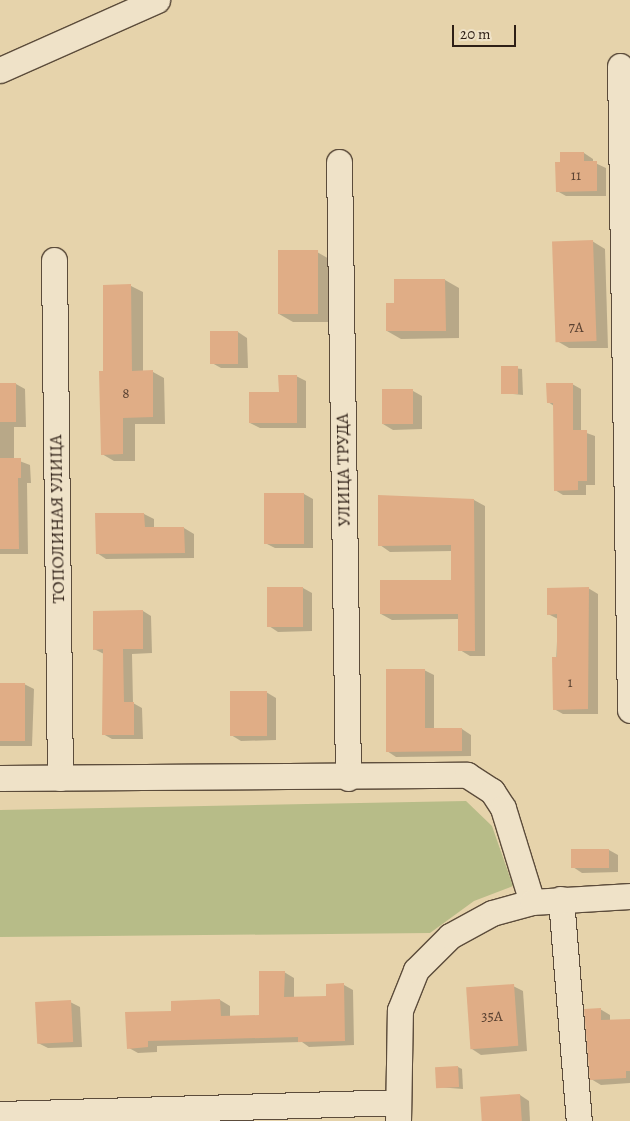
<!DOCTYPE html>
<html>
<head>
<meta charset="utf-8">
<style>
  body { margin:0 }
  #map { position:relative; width:630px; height:1121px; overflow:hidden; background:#e6d3ab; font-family:Alegreya,serif }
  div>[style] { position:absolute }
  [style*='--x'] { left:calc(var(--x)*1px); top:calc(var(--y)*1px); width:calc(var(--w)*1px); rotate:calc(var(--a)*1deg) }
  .green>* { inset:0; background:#b7bc88 }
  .shadow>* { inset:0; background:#0003 }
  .building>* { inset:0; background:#e0ad86; transform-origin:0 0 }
  .roads { filter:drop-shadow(1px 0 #5c4c3b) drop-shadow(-1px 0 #5c4c3b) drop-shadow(0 1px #5c4c3b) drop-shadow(0 -1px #5c4c3b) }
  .minor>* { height:25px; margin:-12.5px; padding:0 12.5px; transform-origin:12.5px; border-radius:12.5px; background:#efe2c8 }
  span { translate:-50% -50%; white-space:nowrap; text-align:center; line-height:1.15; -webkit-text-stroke:5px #efe2c8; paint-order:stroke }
  .number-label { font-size:15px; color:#5a4232 }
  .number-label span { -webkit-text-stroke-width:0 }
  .street-label { font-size:18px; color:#2e1f16 }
  .scale { position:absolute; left:452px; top:25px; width:64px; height:22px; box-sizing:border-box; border:2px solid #2e1f16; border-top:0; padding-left:6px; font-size:15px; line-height:18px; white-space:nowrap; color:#2e1f16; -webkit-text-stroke:4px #efe2c8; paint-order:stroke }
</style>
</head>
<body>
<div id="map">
  <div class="green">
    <div style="clip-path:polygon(466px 801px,492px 826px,513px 886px,474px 901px,430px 933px,0 937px,0 810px)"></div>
  </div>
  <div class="shadow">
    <div style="clip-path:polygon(584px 153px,593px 159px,593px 162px,606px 168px,606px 196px,566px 196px,557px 191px,561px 163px)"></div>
    <div style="clip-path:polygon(592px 241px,605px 249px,608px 348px,569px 348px,557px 341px)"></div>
    <div style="clip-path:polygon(317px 252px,331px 260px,332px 322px,293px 322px,279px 314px)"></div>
    <div style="clip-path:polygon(445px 280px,459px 288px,459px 338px,401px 339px,387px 331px,396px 305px)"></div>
    <div style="clip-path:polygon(131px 286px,143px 292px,143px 372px,153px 372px,164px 378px,165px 424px,135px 424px,135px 461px,114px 461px,102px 454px,104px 372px)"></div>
    <div style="clip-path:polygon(211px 332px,238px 332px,247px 338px,248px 368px,221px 368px,212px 363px)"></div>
    <div style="clip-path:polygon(502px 367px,522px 369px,523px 395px,502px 393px)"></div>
    <div style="clip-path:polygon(296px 376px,306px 381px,306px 428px,260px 428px,250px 423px)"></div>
    <div style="clip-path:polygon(0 384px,16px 384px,25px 389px,26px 427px,14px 427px,14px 459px,30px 465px,31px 483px,27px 483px,28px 554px,0 554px)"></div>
    <div style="clip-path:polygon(572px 384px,581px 389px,581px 431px,595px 436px,595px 485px,586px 485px,586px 495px,563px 495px,555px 490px,554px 406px,548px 402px)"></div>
    <div style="clip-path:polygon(413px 391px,422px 396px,422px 429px,393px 430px,383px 424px)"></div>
    <div style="clip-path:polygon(304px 494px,313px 499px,313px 548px,275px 548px,265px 543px)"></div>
    <div style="clip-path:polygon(379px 496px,474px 500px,485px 506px,485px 656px,470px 656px,460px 650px,459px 619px,392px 620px,381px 614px,452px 581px,452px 551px,390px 552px,380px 545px)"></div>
    <div style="clip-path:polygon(97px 514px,144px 514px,154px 519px,154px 528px,184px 528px,194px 534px,194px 558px,106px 559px,97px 553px)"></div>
    <div style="clip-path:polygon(303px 588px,312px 593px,312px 631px,278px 632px,269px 626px)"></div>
    <div style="clip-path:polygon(588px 588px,598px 594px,598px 714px,563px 714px,554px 709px,558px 619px,548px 614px)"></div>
    <div style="clip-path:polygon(143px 611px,151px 616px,152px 653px,132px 654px,133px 703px,142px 708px,143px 739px,112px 739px,103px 734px,104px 654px,94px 649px)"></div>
    <div style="clip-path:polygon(424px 670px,434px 675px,434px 729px,462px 729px,471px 735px,471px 756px,396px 757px,387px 751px)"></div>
    <div style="clip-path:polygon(0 684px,24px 684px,34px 689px,32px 746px,0 746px)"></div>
    <div style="clip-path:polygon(266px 692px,276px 698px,276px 740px,241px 741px,231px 735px)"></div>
    <div style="clip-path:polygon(609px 850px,618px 855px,618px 872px,582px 873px,573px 867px)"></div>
    <div style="clip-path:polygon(284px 972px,294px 978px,294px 998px,327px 998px,344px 985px,353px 990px,354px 1045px,309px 1047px,302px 1042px,157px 1046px,157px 1052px,138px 1053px,129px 1048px,173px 1012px,172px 1002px,220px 1000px,230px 1006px,230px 1017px,260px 1017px)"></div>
    <div style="clip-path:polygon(513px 986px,523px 991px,527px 1051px,481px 1055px,472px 1049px)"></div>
    <div style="clip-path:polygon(70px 1002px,80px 1007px,82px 1047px,48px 1048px,38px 1043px)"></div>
    <div style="clip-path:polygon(600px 1009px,610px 1015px,610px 1021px,630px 1020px,630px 1083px,601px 1085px,591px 1079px)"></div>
    <div style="clip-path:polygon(458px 1067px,462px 1069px,463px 1089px,437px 1087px)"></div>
    <div style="clip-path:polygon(520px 1095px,529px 1101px,530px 1121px,482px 1121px)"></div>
  </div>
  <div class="building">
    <div style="clip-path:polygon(560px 152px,584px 152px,584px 161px,597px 161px,597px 191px,556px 192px,555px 162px,560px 162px)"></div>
    <div style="left:593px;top:240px;width:101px;height:41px;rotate:88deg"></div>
    <div style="left:318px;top:250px;width:64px;height:40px;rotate:90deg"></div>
    <div style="clip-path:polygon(394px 279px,445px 279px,446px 331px,386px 331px,386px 303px,394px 303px)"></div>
    <div style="clip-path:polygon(131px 284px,132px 371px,153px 370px,153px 417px,123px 418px,123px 454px,101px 455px,99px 371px,103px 371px,103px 285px)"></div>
    <div style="left:210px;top:331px;width:28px;height:33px"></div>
    <div style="left:501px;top:366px;width:17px;height:28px"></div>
    <div style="clip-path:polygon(278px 375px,297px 375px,297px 423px,249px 423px,249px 392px,279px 392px)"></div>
    <div style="left:0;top:383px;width:16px;height:39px"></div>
    <div style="clip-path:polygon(546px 383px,573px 383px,573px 430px,587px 430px,587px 481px,578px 481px,578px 490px,554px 491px,553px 403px,547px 403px)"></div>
    <div style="left:413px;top:389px;width:35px;height:31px;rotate:90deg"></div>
    <div style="clip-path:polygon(0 458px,21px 458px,21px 478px,18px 478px,19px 549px,0 549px)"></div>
    <div style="left:264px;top:493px;width:40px;height:51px"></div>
    <div style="clip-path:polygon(378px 495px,474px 499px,475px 651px,458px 651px,458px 614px,380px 614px,380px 580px,451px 580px,451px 545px,378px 546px)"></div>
    <div style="clip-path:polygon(95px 513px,144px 513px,145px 527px,184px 527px,185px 553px,96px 554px)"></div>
    <div style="left:267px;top:587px;width:36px;height:40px"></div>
    <div style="clip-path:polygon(589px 587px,588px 709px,553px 710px,552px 657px,557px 657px,557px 614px,547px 615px,547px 588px)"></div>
    <div style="clip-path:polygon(143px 610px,143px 649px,123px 649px,124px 702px,134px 702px,134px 735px,102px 735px,103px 649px,93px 650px,93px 611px)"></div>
    <div style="clip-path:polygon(386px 669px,425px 669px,425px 728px,462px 728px,462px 751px,386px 752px)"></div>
    <div style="left:0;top:683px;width:25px;height:58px"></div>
    <div style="left:230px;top:691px;width:37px;height:45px"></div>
    <div style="left:571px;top:849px;width:38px;height:19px"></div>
    <div style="clip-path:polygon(259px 971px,285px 971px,284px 997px,326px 996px,326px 984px,344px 983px,345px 1041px,298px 1042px,298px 1037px,148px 1041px,148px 1047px,127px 1049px,125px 1012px,171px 1011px,171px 1001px,220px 999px,221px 1016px,259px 1015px)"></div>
    <div style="left:514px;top:984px;width:62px;height:48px;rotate:86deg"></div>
    <div style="left:71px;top:1000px;width:42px;height:36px;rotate:87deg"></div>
    <div style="clip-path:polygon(601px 1008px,601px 1020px,630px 1019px,630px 1071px,626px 1071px,626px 1078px,590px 1080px,584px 1009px)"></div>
    <div style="left:458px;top:1066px;width:21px;height:23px;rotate:87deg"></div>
    <div style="left:520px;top:1094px;width:27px;height:40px;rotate:86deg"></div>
  </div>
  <div class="roads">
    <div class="minor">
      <div style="--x:620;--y:66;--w:644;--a:89.11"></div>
      <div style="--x:0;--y:70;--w:172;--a:-24"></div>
      <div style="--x:339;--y:162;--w:616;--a:89.16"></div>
      <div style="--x:54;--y:260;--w:518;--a:89.34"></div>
      <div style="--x:0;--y:778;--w:467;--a:-0.4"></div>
      <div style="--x:467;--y:775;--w:30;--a:33"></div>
      <div style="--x:492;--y:791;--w:20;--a:57"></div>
      <div style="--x:503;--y:808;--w:98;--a:72.9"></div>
      <div style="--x:561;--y:899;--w:223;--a:85.4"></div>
      <div style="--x:0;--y:1114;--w:398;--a:-1.7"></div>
      <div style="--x:398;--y:1121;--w:111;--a:-89"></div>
      <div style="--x:400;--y:1010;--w:43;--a:-68.2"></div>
      <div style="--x:416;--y:970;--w:48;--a:-45"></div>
      <div style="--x:450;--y:936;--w:48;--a:-28.7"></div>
      <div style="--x:492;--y:913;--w:41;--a:-15.4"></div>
      <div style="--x:532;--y:902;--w:98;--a:-3.5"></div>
    </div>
  </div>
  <div class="number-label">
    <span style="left:576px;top:176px">11</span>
    <span style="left:576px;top:328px">7А</span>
    <span style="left:126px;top:394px">8</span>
    <span style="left:570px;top:683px">1</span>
    <span style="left:492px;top:1017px">35А</span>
  </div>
  <div class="street-label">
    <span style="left:343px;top:470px;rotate:-91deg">УЛИЦА ТРУДА</span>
    <span style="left:57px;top:519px;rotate:-91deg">ТОПОЛИНАЯ УЛИЦА</span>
  </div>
  <div class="scale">20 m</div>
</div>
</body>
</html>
